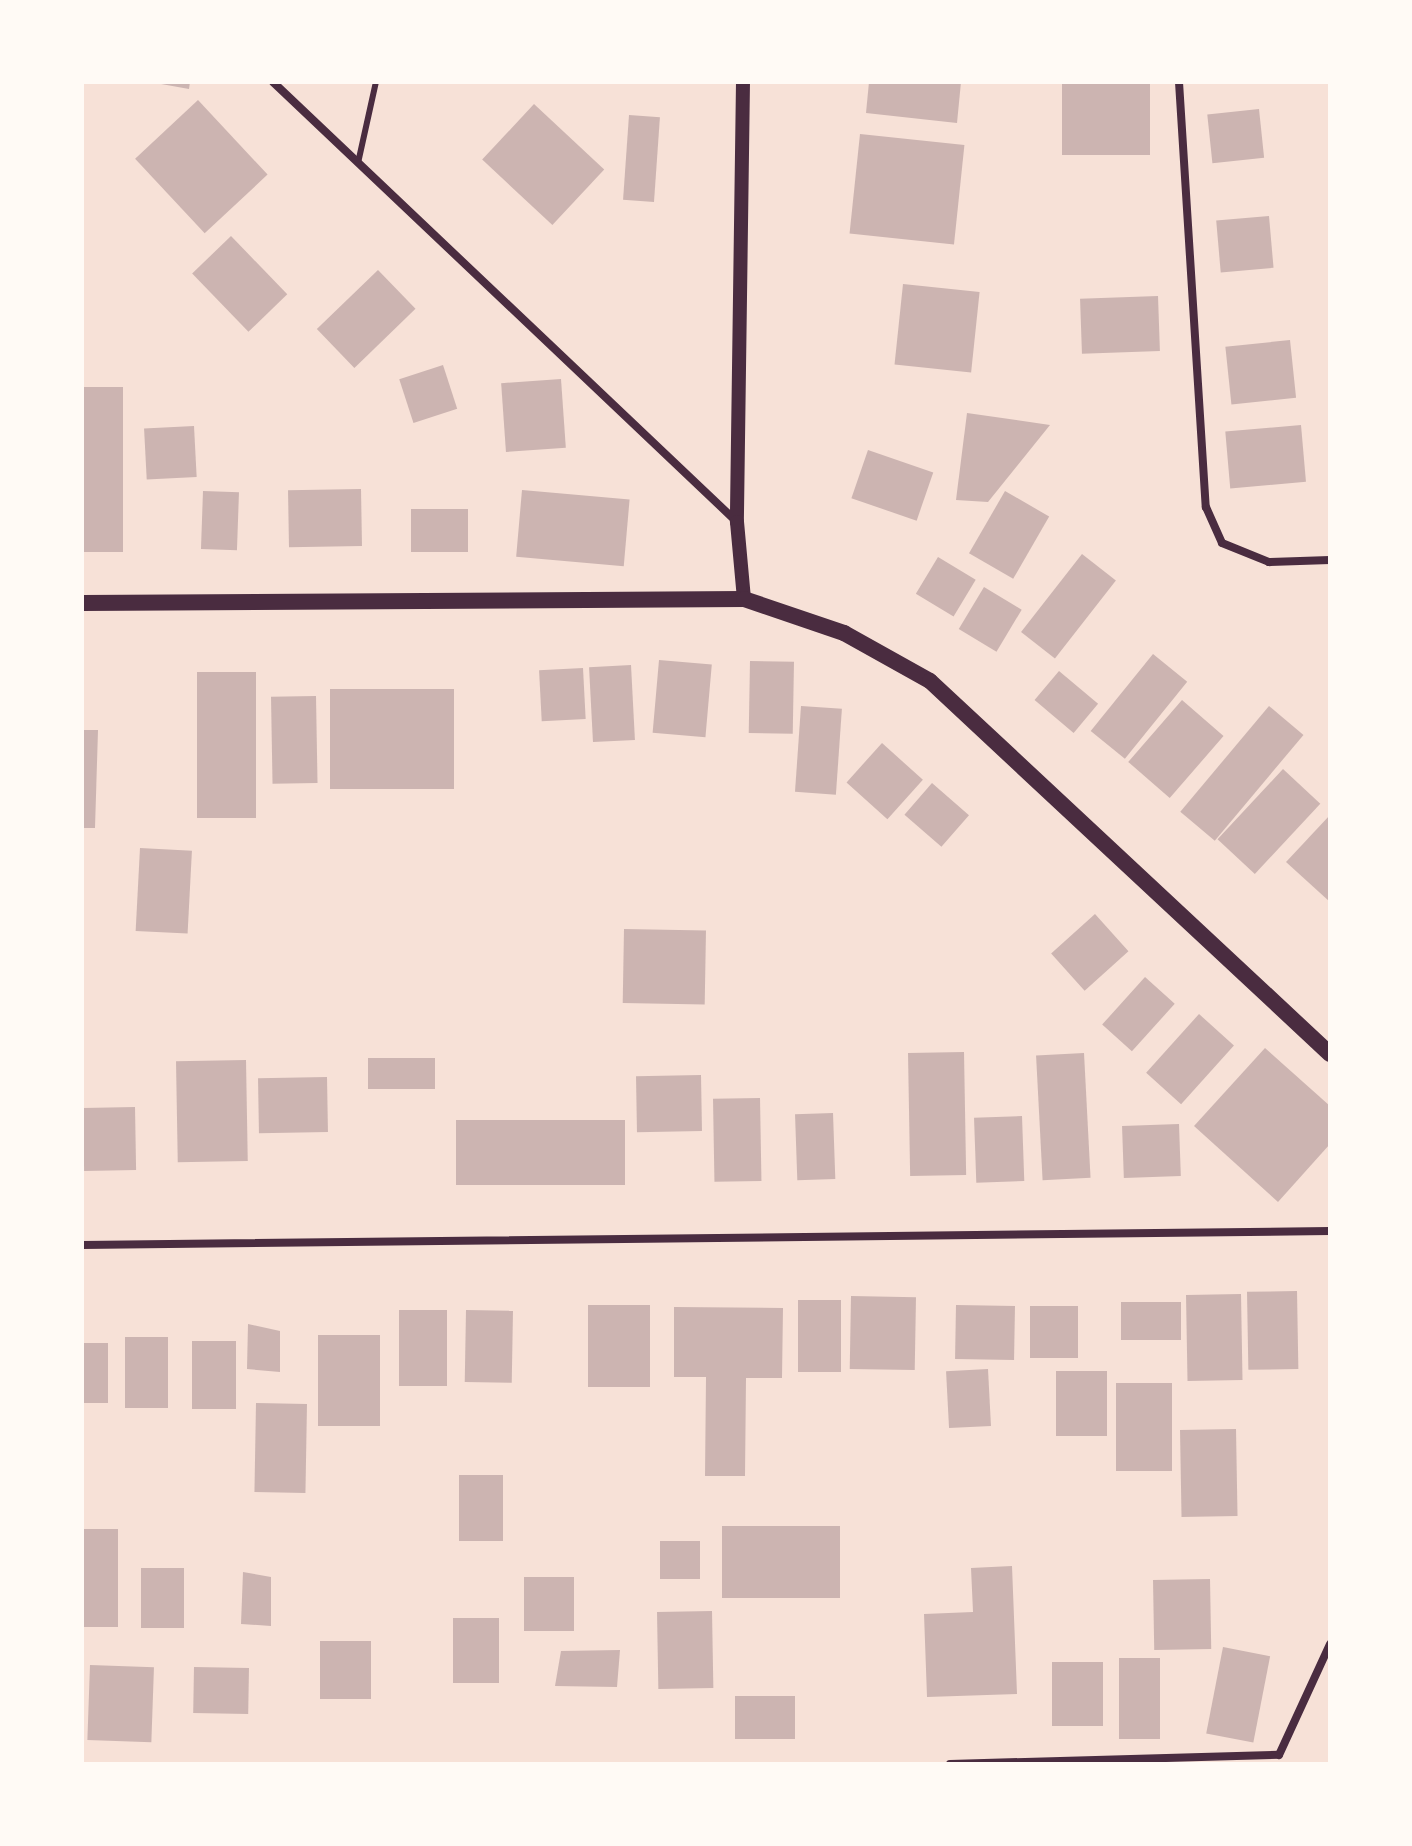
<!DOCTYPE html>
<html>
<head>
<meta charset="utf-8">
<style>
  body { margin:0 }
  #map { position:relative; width:1412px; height:1846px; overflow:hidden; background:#f7e1d7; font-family:"PT Sans",sans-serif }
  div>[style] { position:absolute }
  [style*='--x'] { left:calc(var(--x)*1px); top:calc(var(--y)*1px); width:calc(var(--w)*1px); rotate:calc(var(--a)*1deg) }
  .building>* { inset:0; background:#ccb4b1; transform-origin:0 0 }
  .service>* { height:6px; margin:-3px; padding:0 3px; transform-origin:3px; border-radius:3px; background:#4a2c40 }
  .minor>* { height:8px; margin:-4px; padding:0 4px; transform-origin:4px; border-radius:4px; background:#4a2c40 }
  .tertiary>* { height:14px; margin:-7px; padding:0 7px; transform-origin:7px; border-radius:7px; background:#4a2c40 }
  .secondary>* { height:16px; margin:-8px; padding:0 8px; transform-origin:8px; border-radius:8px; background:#4a2c40 }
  span { translate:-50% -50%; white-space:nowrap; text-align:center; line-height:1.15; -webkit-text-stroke:8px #fffaf5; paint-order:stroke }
  .frame { position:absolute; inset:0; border:84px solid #fffaf5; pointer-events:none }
</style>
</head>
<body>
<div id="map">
  <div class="building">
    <div style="clip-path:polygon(150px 82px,190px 82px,189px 89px)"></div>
    <div style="clip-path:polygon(869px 82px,961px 82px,957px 123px,866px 113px)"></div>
    <div style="left:1062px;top:82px;width:88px;height:73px"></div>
    <div style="left:198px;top:100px;width:102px;height:86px;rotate:47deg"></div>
    <div style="left:534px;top:104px;width:96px;height:76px;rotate:43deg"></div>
    <div style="left:1259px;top:109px;width:49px;height:52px;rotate:84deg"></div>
    <div style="left:629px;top:115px;width:31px;height:85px;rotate:4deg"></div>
    <div style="left:860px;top:134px;width:105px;height:100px;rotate:6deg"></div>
    <div style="left:1269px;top:216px;width:52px;height:53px;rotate:85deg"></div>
    <div style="left:231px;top:236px;width:81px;height:54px;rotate:46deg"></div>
    <div style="left:378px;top:270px;width:54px;height:85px;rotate:46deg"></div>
    <div style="left:903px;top:284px;width:77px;height:81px;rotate:6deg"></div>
    <div style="left:1158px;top:296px;width:55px;height:78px;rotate:88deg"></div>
    <div style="left:1290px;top:340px;width:58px;height:65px;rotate:84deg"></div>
    <div style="left:443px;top:365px;width:46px;height:46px;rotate:72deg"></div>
    <div style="left:561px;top:379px;width:69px;height:60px;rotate:86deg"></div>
    <div style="left:82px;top:387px;width:41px;height:165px"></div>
    <div style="clip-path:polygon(967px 413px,1050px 425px,988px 502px,956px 500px)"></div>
    <div style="left:1301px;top:425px;width:57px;height:76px;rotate:85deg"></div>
    <div style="left:194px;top:426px;width:51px;height:50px;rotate:87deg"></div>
    <div style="left:868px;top:450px;width:69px;height:51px;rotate:19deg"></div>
    <div style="left:361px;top:489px;width:57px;height:73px;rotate:89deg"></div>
    <div style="left:522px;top:490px;width:108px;height:67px;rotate:5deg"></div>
    <div style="left:203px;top:491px;width:36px;height:58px;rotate:2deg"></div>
    <div style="left:1005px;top:491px;width:51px;height:72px;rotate:30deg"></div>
    <div style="left:411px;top:509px;width:57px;height:43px"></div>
    <div style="left:1082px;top:554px;width:43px;height:99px;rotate:38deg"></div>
    <div style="left:938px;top:557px;width:44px;height:43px;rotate:31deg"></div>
    <div style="left:984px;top:587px;width:44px;height:49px;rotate:31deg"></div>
    <div style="left:1153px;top:654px;width:44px;height:99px;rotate:39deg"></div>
    <div style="left:659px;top:660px;width:53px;height:73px;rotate:5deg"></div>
    <div style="left:750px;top:661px;width:44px;height:72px;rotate:1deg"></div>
    <div style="left:631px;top:665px;width:75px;height:42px;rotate:87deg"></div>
    <div style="left:583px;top:668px;width:51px;height:44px;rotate:87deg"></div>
    <div style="left:1059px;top:671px;width:51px;height:38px;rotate:40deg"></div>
    <div style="left:256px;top:672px;width:146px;height:59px;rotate:90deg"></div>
    <div style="left:454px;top:689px;width:100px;height:124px;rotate:90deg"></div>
    <div style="left:316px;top:696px;width:87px;height:45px;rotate:89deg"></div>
    <div style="left:1182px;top:700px;width:55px;height:82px;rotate:41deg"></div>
    <div style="left:801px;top:706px;width:41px;height:86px;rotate:4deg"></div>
    <div style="left:1269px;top:706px;width:45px;height:138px;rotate:40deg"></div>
    <div style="clip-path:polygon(82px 730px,98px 730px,95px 828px,82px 828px)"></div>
    <div style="left:882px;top:743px;width:55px;height:53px;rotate:42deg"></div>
    <div style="left:1283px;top:769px;width:51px;height:96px;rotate:43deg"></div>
    <div style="left:932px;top:783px;width:49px;height:42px;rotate:41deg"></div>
    <div style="clip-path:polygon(1330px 815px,1330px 902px,1286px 862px)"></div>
    <div style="left:140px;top:848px;width:52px;height:83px;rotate:3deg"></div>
    <div style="left:1095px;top:914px;width:50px;height:59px;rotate:48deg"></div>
    <div style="left:624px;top:929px;width:82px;height:74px;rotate:1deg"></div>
    <div style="left:1145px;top:977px;width:40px;height:64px;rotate:42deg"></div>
    <div style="left:1199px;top:1014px;width:47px;height:79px;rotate:42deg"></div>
    <div style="clip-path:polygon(1265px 1048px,1330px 1106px,1330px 1144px,1278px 1202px,1194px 1126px)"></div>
    <div style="left:964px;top:1052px;width:123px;height:56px;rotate:89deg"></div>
    <div style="left:1084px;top:1053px;width:125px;height:48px;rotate:87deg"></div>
    <div style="left:435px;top:1058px;width:31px;height:67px;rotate:90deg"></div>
    <div style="left:246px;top:1060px;width:101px;height:70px;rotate:89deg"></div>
    <div style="left:701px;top:1075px;width:56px;height:65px;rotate:89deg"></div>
    <div style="left:327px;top:1077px;width:55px;height:69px;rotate:89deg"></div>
    <div style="left:760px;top:1098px;width:83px;height:47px;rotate:89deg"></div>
    <div style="left:135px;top:1107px;width:63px;height:52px;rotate:89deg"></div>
    <div style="left:833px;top:1113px;width:66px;height:38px;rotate:88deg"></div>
    <div style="left:1022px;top:1116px;width:65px;height:48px;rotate:88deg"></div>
    <div style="left:456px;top:1120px;width:169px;height:65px"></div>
    <div style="left:1179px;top:1124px;width:52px;height:57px;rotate:88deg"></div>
    <div style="left:1297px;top:1291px;width:78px;height:50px;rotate:89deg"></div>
    <div style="left:1241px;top:1294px;width:86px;height:55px;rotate:89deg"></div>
    <div style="left:851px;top:1296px;width:65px;height:73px;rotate:1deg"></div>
    <div style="left:798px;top:1300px;width:43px;height:72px"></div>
    <div style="left:1121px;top:1302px;width:60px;height:38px"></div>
    <div style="left:588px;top:1305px;width:62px;height:82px"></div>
    <div style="left:956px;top:1305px;width:59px;height:54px;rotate:1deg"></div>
    <div style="left:1030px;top:1306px;width:48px;height:52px"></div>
    <div style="clip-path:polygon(674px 1307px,783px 1308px,782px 1378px,746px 1378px,745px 1476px,705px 1476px,706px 1377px,674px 1377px)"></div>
    <div style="left:399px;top:1310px;width:48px;height:76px"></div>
    <div style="left:466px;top:1310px;width:47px;height:72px;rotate:1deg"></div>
    <div style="clip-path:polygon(248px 1324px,280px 1331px,280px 1372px,247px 1369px)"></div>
    <div style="left:318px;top:1335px;width:62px;height:91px"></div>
    <div style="left:125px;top:1337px;width:43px;height:71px"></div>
    <div style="left:192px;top:1341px;width:44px;height:68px"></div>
    <div style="left:82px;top:1343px;width:26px;height:60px"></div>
    <div style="left:988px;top:1369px;width:57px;height:42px;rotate:87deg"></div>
    <div style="left:1056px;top:1371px;width:51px;height:65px"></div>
    <div style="left:1116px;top:1383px;width:56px;height:88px"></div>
    <div style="left:256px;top:1403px;width:51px;height:89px;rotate:1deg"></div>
    <div style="left:1236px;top:1429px;width:87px;height:56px;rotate:89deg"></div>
    <div style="left:459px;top:1475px;width:44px;height:66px"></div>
    <div style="left:722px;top:1526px;width:118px;height:72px"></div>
    <div style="left:82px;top:1529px;width:36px;height:98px"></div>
    <div style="left:660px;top:1541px;width:40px;height:38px"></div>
    <div style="clip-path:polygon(1012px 1566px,1017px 1694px,927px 1697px,924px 1614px,973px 1612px,971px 1568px)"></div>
    <div style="left:141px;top:1568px;width:43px;height:60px"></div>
    <div style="clip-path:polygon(243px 1572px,271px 1577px,271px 1626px,241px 1624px)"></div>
    <div style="left:524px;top:1577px;width:50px;height:54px"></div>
    <div style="left:1210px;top:1579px;width:70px;height:57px;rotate:89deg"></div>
    <div style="left:712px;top:1611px;width:77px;height:55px;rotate:89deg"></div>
    <div style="left:453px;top:1618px;width:46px;height:65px"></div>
    <div style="left:320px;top:1641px;width:51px;height:58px"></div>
    <div style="left:1223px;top:1647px;width:48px;height:88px;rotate:11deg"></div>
    <div style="clip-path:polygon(620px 1650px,617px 1687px,555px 1686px,561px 1651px)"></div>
    <div style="left:1160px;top:1658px;width:81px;height:41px;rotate:90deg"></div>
    <div style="left:1052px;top:1662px;width:51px;height:64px"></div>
    <div style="left:90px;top:1665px;width:64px;height:75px;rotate:2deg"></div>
    <div style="left:194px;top:1667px;width:55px;height:46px;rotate:1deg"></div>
    <div style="left:735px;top:1696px;width:60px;height:43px"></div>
  </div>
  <div class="service">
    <div style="--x:358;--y:163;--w:83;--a:-77.5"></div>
  </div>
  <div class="minor">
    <div style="--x:273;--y:82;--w:638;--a:43.48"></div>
    <div style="--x:1179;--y:82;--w:426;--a:86.4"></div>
    <div style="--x:1206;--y:507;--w:39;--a:66"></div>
    <div style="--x:1222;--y:543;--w:51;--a:22"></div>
    <div style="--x:1269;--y:562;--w:61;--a:-1.9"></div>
    <div style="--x:82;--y:1245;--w:1248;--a:-0.64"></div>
    <div style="--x:950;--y:1764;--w:329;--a:-1.6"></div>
    <div style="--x:1279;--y:1755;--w:122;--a:-65.3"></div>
  </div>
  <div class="tertiary">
    <div style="--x:743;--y:82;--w:440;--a:90.8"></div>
    <div style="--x:737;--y:522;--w:77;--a:84.8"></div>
  </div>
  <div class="secondary">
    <div style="--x:82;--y:603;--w:662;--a:-0.35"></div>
    <div style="--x:744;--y:599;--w:106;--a:18.8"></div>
    <div style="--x:844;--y:633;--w:98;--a:29.2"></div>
    <div style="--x:930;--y:681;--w:547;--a:43"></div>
  </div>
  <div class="frame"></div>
</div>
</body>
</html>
